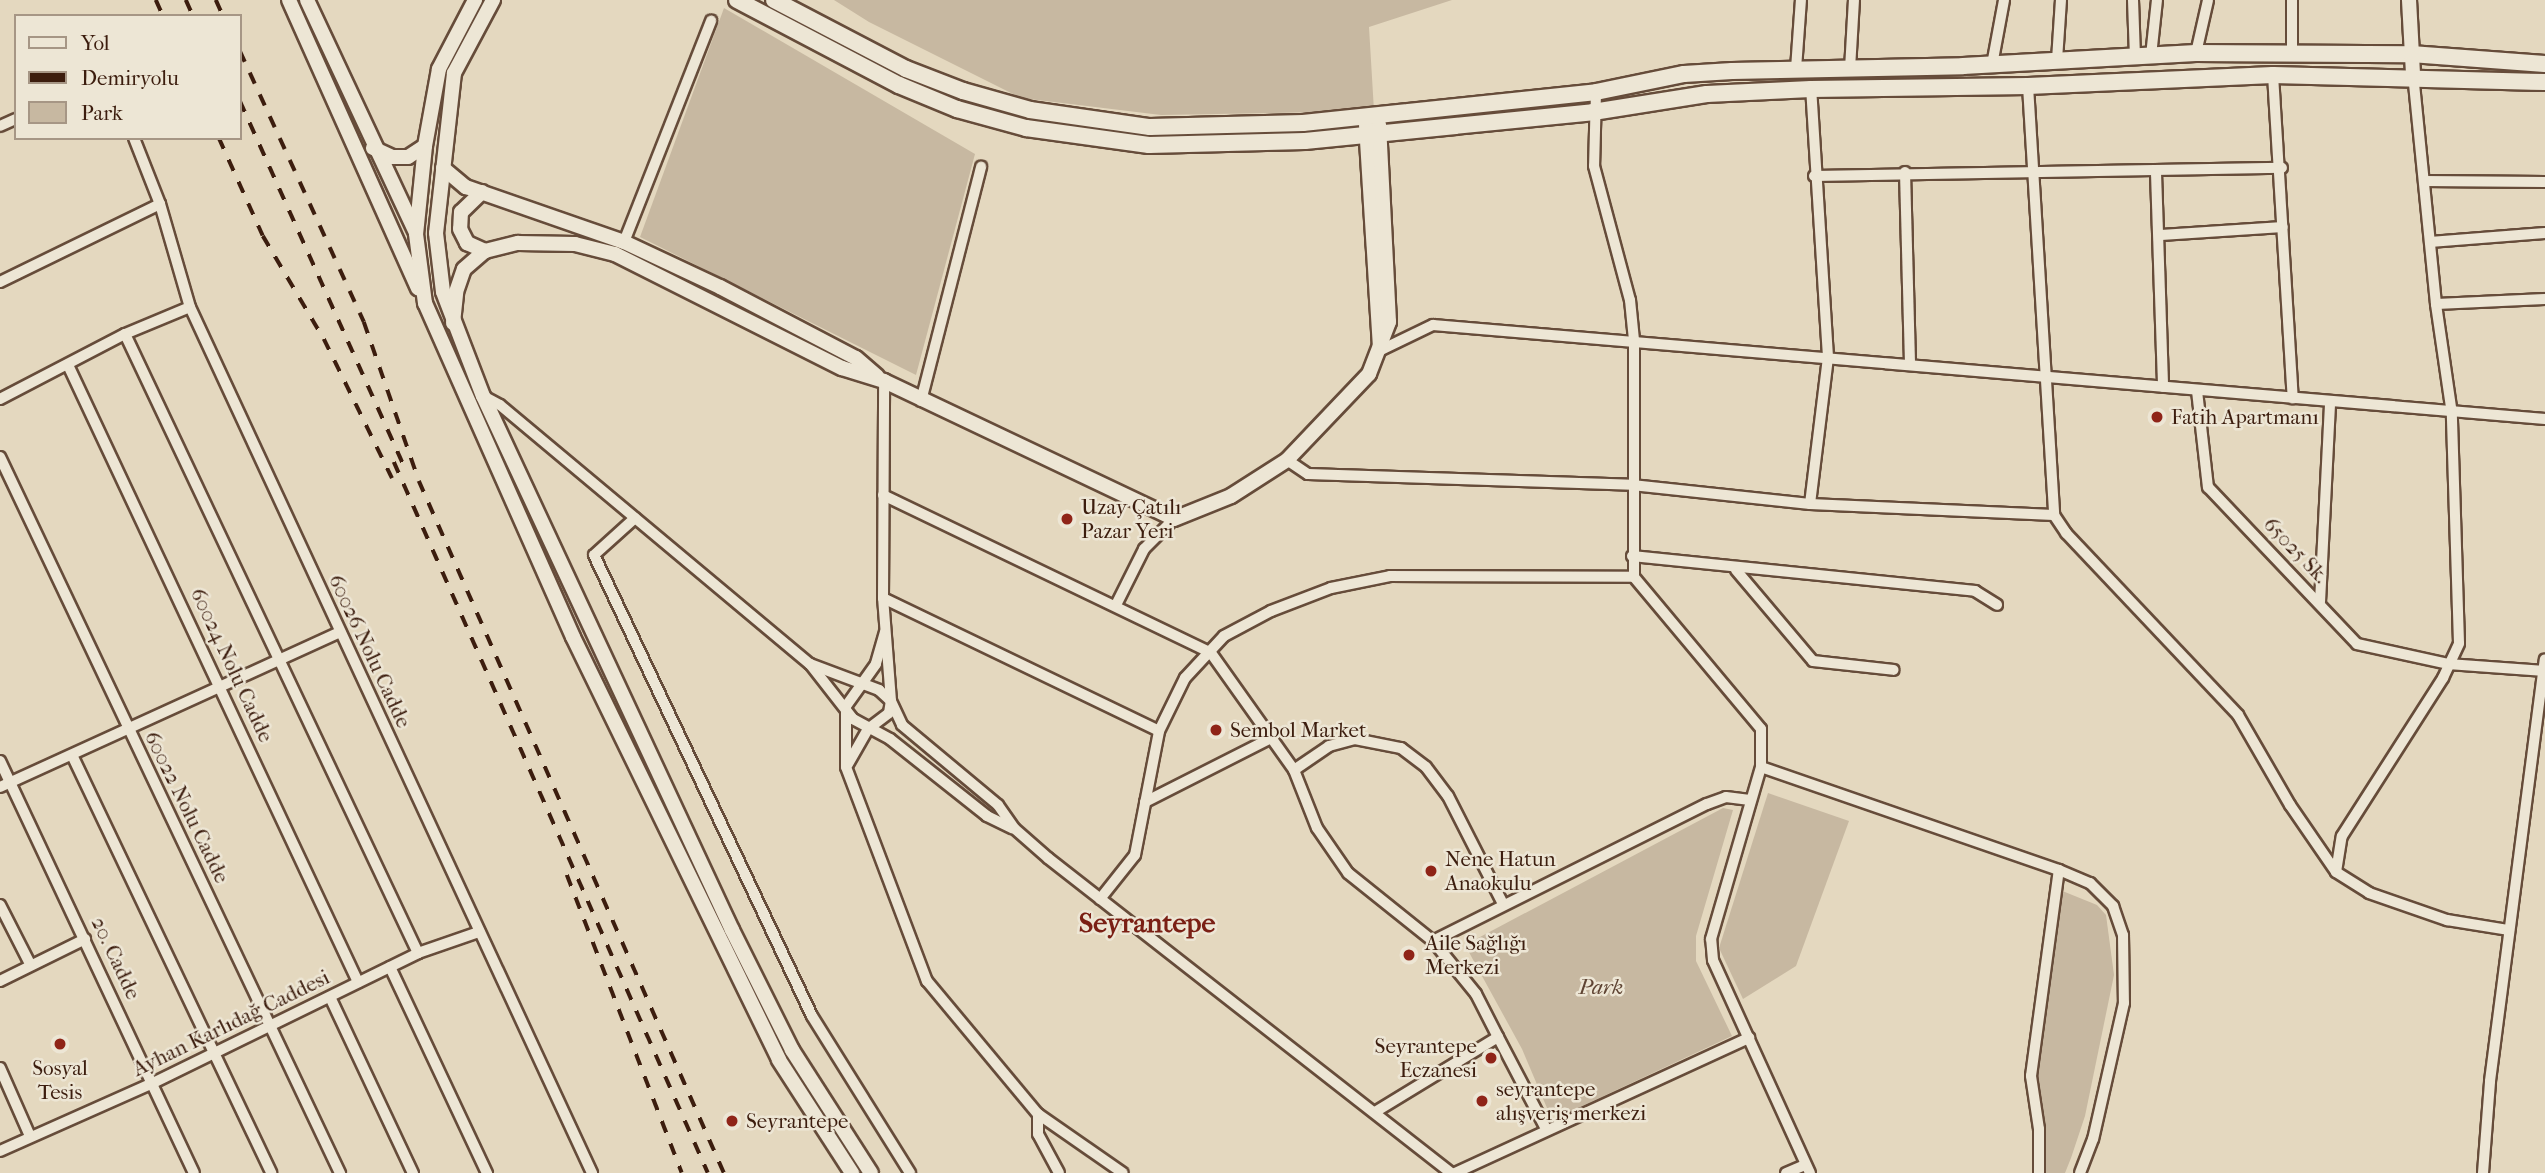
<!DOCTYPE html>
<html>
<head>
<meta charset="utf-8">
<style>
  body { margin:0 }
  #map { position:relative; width:2545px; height:1173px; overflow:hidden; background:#e4d8bf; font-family:"IM FELL French Canon",serif }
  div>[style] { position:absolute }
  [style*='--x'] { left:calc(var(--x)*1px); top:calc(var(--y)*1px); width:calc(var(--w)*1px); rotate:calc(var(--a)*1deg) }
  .green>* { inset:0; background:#c7b8a1 }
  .roads { filter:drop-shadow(2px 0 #664c3a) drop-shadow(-2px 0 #664c3a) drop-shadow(0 2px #664c3a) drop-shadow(0 -2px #664c3a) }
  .minor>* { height:10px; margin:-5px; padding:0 5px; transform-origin:5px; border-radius:5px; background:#ede6d5 }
  .tertiary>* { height:14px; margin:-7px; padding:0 7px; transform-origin:7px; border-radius:7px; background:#ede6d5 }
  .secondary>* { height:16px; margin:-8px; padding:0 8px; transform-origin:8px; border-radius:8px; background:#ede6d5 }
  .rail>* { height:3.5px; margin-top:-1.75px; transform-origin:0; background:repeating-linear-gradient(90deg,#3c1d0e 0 12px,transparent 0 24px) }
  .dots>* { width:19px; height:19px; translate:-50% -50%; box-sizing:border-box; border:4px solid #ede6d5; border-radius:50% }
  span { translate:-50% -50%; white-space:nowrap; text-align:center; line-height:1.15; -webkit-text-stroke:5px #ede6d5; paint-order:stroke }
  .poi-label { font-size:21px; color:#3c1d0e }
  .left { translate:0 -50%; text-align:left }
  .right { translate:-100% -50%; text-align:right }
  .street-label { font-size:21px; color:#3c1d0e }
  .park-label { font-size:21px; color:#5f4433; font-style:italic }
  .district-label { font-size:28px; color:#7a1f14; font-weight:700 }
  .legend { position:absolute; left:14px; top:14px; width:228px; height:126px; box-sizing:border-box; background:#ede6d5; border:2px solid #a69685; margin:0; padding:9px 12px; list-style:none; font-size:21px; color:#3c1d0e }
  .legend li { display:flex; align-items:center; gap:14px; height:35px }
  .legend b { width:35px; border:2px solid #a69685 }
</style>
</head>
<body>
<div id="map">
  <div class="green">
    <div style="clip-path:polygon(834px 0,1452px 0,1369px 27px,1374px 111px,1161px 115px,1021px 98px,869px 22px)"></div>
    <div style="clip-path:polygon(724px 8px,975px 154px,916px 375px,640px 237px)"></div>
    <div style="clip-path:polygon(1768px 793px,1849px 821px,1796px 966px,1743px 999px,1719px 948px)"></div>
    <div style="clip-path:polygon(1723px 808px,1733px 810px,1696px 936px,1696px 961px,1732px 1036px,1565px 1114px,1547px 1108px,1522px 1049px,1465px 945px)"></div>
    <div style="clip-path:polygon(2060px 890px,2097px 905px,2106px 915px,2114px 975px,2085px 1116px,2071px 1158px,2065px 1173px,2036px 1173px,2030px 1079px)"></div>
  </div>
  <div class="roads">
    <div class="minor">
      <div style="--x:2133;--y:0;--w:56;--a:88"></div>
      <div style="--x:2292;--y:0;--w:52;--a:90"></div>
      <div style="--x:2196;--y:53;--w:54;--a:-77.2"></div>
      <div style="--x:2151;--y:56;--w:56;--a:-83.9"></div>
      <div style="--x:2057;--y:60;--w:60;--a:-86.2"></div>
      <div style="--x:1992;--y:65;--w:66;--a:-79.5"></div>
      <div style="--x:1796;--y:69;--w:69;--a:-85.9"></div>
      <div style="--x:1850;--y:69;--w:69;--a:-86.7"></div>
      <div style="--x:2273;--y:75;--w:324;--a:86.5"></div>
      <div style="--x:2028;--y:86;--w:430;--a:86.5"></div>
      <div style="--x:2054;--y:515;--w:22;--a:56"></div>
      <div style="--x:2066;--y:533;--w:250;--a:46.6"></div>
      <div style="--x:2238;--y:715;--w:104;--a:60"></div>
      <div style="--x:2290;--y:805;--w:81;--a:55.5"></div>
      <div style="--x:2336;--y:872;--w:39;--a:32"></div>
      <div style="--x:2369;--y:893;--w:83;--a:19.1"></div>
      <div style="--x:2447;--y:920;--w:63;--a:9.2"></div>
      <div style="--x:1596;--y:92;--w:74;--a:91.5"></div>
      <div style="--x:1594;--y:166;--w:139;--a:75"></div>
      <div style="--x:1630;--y:300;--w:40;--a:84.3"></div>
      <div style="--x:1634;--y:340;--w:237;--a:90"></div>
      <div style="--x:0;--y:126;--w:17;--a:-24"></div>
      <div style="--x:134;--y:138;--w:71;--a:68.5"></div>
      <div style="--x:160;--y:204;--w:107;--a:73.8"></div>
      <div style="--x:190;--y:307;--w:955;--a:65.1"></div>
      <div style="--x:1905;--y:172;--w:191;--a:88.5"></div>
      <div style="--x:2156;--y:173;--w:214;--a:88.1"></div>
      <div style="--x:1814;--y:176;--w:468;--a:-1"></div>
      <div style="--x:2424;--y:181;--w:121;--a:0.5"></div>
      <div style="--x:2161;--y:235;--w:122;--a:-3.8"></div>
      <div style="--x:624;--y:242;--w:238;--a:-68.5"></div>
      <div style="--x:2430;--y:242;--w:115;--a:-4.5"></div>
      <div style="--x:0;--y:282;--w:178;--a:-26"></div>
      <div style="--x:2436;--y:304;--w:109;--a:-2.6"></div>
      <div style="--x:125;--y:334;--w:685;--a:64.67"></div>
      <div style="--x:1381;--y:350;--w:58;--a:-25.7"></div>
      <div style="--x:1433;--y:325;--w:1116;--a:4.83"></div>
      <div style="--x:68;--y:365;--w:682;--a:64.83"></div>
      <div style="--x:2197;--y:391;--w:97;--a:83.5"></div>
      <div style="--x:2208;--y:487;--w:216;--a:46.5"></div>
      <div style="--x:2357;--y:644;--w:93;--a:12.4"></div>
      <div style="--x:2448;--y:664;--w:97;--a:4.1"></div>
      <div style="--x:483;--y:396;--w:19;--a:28"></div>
      <div style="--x:500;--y:405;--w:404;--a:39.9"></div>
      <div style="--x:810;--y:664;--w:70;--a:52"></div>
      <div style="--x:853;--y:719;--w:42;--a:28.4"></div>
      <div style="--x:890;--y:739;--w:124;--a:38.4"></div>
      <div style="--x:987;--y:816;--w:28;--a:26"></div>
      <div style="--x:0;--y:399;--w:141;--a:-27.5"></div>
      <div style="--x:125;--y:334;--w:70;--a:-22.6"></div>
      <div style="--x:921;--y:401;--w:242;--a:-75.6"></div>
      <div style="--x:0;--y:457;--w:793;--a:64.6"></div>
      <div style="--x:1287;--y:460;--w:25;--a:34"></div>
      <div style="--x:1308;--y:474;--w:324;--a:1.9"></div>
      <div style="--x:1632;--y:485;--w:179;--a:6.1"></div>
      <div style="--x:1810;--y:504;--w:244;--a:2.6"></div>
      <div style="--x:883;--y:495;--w:364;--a:25.7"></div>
      <div style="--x:1211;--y:653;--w:143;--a:54.6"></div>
      <div style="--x:1294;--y:770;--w:62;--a:68.4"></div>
      <div style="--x:1317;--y:828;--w:55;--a:55.4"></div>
      <div style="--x:1348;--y:873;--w:109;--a:38.7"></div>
      <div style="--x:1433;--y:941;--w:68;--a:50.9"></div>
      <div style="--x:1476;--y:994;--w:48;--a:62.9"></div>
      <div style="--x:1498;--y:1037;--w:144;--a:148.6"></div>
      <div style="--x:1810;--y:504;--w:148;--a:-83"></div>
      <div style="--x:1828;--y:357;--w:269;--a:-93.6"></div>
      <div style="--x:635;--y:518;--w:55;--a:137.9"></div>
      <div style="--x:594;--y:555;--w:510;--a:64.69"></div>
      <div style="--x:812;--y:1016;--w:185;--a:58"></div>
      <div style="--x:1632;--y:556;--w:345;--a:5.8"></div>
      <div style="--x:1975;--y:591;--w:26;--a:32"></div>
      <div style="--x:1736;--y:570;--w:119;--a:49.8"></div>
      <div style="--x:1813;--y:661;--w:81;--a:6.3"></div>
      <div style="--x:883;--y:598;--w:306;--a:25.7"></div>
      <div style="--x:2320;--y:602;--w:198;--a:-87.1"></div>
      <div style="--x:1116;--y:605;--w:63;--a:-63.4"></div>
      <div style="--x:1144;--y:549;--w:42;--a:-45"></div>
      <div style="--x:885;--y:632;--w:33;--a:106"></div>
      <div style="--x:876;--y:664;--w:52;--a:125.5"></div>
      <div style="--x:846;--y:706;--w:61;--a:90"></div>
      <div style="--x:846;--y:767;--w:229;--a:69.3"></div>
      <div style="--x:927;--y:981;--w:173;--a:50.2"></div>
      <div style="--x:1038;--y:1114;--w:103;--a:34.8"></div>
      <div style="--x:810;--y:664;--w:74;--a:20.6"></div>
      <div style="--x:879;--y:690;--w:16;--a:43"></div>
      <div style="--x:891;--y:701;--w:26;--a:65"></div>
      <div style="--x:902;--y:725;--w:125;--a:39.8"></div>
      <div style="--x:998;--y:805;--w:29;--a:55"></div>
      <div style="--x:1015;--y:829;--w:44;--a:41.3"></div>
      <div style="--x:1048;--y:858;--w:512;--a:38.01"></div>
      <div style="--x:72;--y:755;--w:463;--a:64.5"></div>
      <div style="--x:0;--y:761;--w:455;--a:64.8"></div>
      <div style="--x:848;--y:764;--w:40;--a:-60.3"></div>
      <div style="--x:868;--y:729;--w:26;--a:-37"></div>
      <div style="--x:889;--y:713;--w:12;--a:-81"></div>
      <div style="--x:891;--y:701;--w:103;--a:-94.4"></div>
      <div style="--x:883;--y:598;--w:217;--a:-89.7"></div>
      <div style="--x:1294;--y:770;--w:42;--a:-34.4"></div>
      <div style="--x:1329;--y:746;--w:27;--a:-15"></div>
      <div style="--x:1355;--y:739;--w:47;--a:11.1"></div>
      <div style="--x:1401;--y:748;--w:31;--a:37"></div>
      <div style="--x:1426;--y:767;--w:36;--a:53"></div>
      <div style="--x:1448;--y:796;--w:121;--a:63"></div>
      <div style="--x:0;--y:787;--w:374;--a:-24.5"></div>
      <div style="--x:1145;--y:802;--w:144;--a:-26.9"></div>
      <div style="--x:2336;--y:872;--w:36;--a:-81"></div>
      <div style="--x:2342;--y:836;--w:188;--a:-57.4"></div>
      <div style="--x:2443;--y:678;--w:38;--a:-65"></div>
      <div style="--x:2459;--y:643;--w:229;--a:-91.8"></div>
      <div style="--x:2452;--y:414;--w:111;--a:-98.3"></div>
      <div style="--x:2436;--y:304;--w:230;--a:-95.7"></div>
      <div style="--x:1100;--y:899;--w:56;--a:-51.5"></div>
      <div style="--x:1135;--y:855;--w:126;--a:-79"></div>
      <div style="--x:1159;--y:731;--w:59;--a:-63.9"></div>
      <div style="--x:1185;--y:678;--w:57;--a:-47.1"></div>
      <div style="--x:1224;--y:636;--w:53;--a:-28"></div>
      <div style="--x:1271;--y:611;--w:64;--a:-21"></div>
      <div style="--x:1331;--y:588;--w:60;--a:-11.5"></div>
      <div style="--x:1390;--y:576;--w:244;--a:0.2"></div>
      <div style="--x:1634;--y:577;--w:198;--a:50.1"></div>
      <div style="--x:1761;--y:729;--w:38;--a:90"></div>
      <div style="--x:0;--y:905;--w:66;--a:63"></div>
      <div style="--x:1433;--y:941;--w:306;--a:-26.6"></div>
      <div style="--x:1707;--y:804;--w:20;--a:-20"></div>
      <div style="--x:1726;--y:797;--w:24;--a:7"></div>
      <div style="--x:390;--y:967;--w:228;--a:64.8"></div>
      <div style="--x:0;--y:981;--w:95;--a:-26.3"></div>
      <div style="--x:330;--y:997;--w:195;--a:64.8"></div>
      <div style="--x:1498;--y:1037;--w:104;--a:62.4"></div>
      <div style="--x:0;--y:1068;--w:74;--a:66.2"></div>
      <div style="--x:1038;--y:1114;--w:20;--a:90"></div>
      <div style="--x:1038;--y:1134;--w:44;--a:61.7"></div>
      <div style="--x:0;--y:1151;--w:167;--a:-24"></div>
      <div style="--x:153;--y:1083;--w:295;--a:-26.1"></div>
      <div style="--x:418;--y:953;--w:65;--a:-19"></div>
      <div style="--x:1455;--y:1173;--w:324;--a:-24.7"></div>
      <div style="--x:1786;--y:1173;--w:21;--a:-23"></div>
      <div style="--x:1810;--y:1173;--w:234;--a:-114.5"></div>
      <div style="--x:1713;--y:960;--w:21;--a:-95"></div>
      <div style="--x:1711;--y:939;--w:179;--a:-73.8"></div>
      <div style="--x:1761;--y:767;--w:315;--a:19.1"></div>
      <div style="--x:2059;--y:870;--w:34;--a:23"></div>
      <div style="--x:2090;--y:883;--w:33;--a:45"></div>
      <div style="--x:2113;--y:906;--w:31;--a:71"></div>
      <div style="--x:2123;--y:935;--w:68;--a:89.2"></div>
      <div style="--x:2124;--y:1003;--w:139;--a:102.8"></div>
      <div style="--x:2093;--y:1139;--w:36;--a:111"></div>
      <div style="--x:2039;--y:1173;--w:44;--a:-90"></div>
      <div style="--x:2039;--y:1129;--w:54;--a:-98.6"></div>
      <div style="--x:2031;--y:1076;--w:208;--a:-82.3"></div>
      <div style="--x:2483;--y:1173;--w:92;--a:-85.6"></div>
      <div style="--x:2490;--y:1081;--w:425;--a:-82.6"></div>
    </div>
    <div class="tertiary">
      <div style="--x:289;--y:0;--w:316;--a:65.9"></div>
      <div style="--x:307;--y:0;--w:257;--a:64.9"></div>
      <div style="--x:475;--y:0;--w:78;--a:117.6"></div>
      <div style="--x:439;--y:69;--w:78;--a:100.3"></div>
      <div style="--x:425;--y:146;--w:88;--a:95.8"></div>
      <div style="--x:416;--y:234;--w:70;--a:82.6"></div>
      <div style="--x:425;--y:303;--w:365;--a:66.1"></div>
      <div style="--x:573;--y:637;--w:470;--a:64"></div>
      <div style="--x:779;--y:1060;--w:135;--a:57.1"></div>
      <div style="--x:493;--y:0;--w:83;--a:118.1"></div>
      <div style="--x:454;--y:73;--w:161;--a:96.4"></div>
      <div style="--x:436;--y:233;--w:59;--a:83.2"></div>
      <div style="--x:443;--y:292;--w:111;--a:69"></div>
      <div style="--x:483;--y:396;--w:589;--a:65"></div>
      <div style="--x:732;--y:930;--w:134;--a:63.4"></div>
      <div style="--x:792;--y:1050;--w:146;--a:57.3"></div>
      <div style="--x:2409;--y:0;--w:75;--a:86.9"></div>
      <div style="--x:1366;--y:125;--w:221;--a:86.4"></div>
      <div style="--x:373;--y:148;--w:21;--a:25"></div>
      <div style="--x:392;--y:157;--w:16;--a:0"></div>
      <div style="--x:408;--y:157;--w:20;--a:-33"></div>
      <div style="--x:443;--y:168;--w:30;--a:40"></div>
      <div style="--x:466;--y:187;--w:167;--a:19.2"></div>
      <div style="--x:624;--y:242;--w:106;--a:25.1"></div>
      <div style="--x:720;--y:287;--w:153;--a:27.6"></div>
      <div style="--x:856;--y:358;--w:28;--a:41"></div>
      <div style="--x:482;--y:192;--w:29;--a:136"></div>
      <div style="--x:461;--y:212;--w:17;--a:93"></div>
      <div style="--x:460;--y:229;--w:16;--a:63"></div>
      <div style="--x:467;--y:243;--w:20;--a:24"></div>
      <div style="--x:453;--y:323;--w:31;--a:-84"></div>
      <div style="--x:456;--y:292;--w:24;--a:-71"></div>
      <div style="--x:464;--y:269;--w:28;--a:-41"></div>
      <div style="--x:485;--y:251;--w:34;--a:-14"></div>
      <div style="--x:518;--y:243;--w:57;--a:1"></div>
      <div style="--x:575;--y:244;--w:41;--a:14"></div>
      <div style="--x:615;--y:254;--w:254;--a:26.7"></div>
      <div style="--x:842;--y:368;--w:44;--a:17.2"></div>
      <div style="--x:884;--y:381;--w:321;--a:25.4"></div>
      <div style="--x:1174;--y:519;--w:61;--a:-22"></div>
      <div style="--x:1231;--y:496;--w:67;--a:-32.7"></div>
      <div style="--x:1287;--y:460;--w:119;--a:-46.4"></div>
      <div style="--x:1369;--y:374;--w:56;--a:-69"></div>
      <div style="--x:1389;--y:322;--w:198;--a:-92.9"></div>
    </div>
    <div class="secondary">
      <div style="--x:737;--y:0;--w:183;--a:27.7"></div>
      <div style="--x:899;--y:85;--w:63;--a:22.5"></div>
      <div style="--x:957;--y:109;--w:72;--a:15.4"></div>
      <div style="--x:1026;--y:128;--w:124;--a:7.9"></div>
      <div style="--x:1149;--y:145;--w:156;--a:-1.5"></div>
      <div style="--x:1305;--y:141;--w:289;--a:-5.7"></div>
      <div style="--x:1593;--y:112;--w:115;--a:-9"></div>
      <div style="--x:1707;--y:94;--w:104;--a:-2.8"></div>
      <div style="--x:1811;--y:89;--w:217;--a:-0.8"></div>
      <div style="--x:2028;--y:86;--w:245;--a:-2.6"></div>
      <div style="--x:2273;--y:75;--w:272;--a:1.5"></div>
      <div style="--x:774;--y:0;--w:149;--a:27.6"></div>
      <div style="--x:906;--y:69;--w:61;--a:21.1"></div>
      <div style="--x:963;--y:91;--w:70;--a:15.8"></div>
      <div style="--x:1030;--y:110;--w:121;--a:8.1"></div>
      <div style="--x:1150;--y:127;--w:153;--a:-1.5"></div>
      <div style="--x:1303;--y:123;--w:295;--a:-6"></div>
      <div style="--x:1596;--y:92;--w:90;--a:-11.6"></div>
      <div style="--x:1684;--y:74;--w:48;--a:-3.6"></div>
      <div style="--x:1732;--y:71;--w:231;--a:-1.2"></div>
      <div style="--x:1963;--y:66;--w:233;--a:-3.2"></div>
      <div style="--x:2196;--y:53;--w:215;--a:0.3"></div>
      <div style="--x:2411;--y:54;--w:134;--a:4.3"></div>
    </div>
  </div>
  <div class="rail">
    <div style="--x:156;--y:0;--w:17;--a:66"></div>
    <div style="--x:186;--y:0;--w:17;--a:66"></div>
    <div style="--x:216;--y:0;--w:17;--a:66"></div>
    <div style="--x:240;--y:51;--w:298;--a:65.4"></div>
    <div style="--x:364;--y:322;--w:168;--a:70.9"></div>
    <div style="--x:419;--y:481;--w:756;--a:66.21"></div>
    <div style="--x:240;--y:101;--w:403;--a:65.8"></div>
    <div style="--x:219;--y:138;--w:107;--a:65.8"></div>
    <div style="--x:263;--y:236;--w:120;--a:59.4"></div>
    <div style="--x:324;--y:339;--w:155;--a:63.9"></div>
    <div style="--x:394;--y:462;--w:777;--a:66.17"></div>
    <div style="--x:567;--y:875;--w:319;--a:68.9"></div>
  </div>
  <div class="dots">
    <div style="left:2157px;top:417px;background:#8f2418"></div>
    <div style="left:1067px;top:519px;background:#8f2418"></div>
    <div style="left:1216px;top:730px;background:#8f2418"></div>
    <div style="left:1431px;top:871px;background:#8f2418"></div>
    <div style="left:1409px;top:955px;background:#8f2418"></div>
    <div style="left:60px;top:1044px;background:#8f2418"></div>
    <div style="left:1491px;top:1058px;background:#8f2418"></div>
    <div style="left:1482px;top:1101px;background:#8f2418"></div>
    <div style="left:732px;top:1121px;background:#8f2418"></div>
  </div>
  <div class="poi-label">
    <span class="left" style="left:2171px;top:417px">Fatih Apartmanı</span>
    <span class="left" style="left:1081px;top:519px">Uzay Çatılı<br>Pazar Yeri</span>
    <span class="left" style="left:1230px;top:730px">Sembol Market</span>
    <span class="left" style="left:1445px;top:871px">Nene Hatun<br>Anaokulu</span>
    <span class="left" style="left:1425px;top:955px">Aile Sağlığı<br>Merkezi</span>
    <span class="right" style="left:1477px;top:1058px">Seyrantepe<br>Eczanesi</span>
    <span style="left:60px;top:1080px">Sosyal<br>Tesis</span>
    <span class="left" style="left:1496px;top:1101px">seyrantepe<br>alışveriş merkezi</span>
    <span class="left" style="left:746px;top:1121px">Seyrantepe</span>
  </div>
  <div class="street-label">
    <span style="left:2296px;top:550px;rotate:46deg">65025 Sk.</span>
    <span style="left:370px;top:651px;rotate:65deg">60026 Nolu Cadde</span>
    <span style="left:232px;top:665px;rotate:65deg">60024 Nolu Cadde</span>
    <span style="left:187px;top:807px;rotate:64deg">60022 Nolu Cadde</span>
    <span style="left:116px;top:958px;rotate:65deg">20. Cadde</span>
    <span style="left:231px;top:1023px;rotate:-26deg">Ayhan Karlıdağ Caddesi</span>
  </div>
  <div class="park-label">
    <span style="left:1601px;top:987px">Park</span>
  </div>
  <div class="district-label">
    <span style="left:1147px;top:923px">Seyrantepe</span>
  </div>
  <ul class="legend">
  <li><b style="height:9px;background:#ede6d5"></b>Yol</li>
  <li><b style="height:9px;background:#3c1d0e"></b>Demiryolu</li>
  <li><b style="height:19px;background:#c7b8a1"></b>Park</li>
  </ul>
</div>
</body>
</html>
